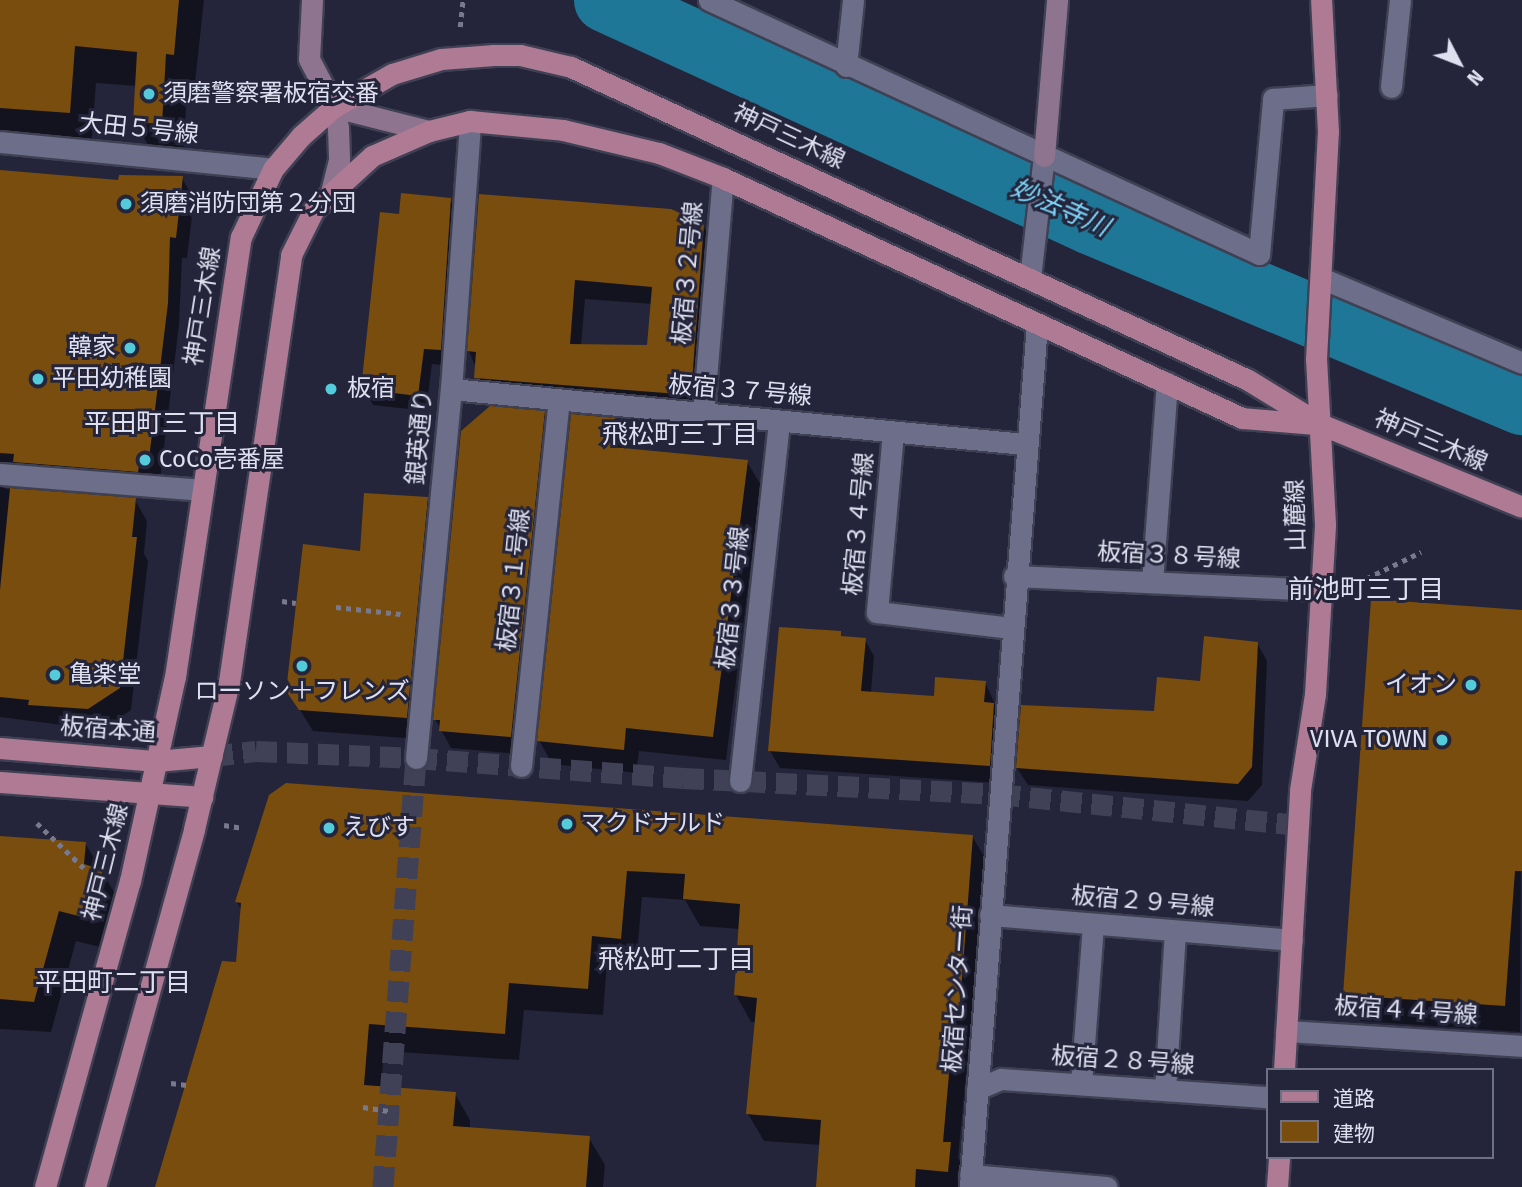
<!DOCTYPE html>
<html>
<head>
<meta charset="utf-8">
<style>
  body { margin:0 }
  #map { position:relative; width:1522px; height:1187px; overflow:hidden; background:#24253b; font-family:"Fira Sans","Noto Sans JP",sans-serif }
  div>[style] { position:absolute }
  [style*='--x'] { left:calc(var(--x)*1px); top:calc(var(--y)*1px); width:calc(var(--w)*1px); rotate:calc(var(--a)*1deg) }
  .shadow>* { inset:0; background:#0007 }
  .river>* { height:63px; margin:-31.5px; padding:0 31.5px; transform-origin:31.5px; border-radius:31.5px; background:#1f7797 }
  .building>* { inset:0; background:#784d0e }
  .street-tunnel>* { height:21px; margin-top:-10.5px; transform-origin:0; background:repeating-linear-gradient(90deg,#404156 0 21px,transparent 0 31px) }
  .path>* { height:4.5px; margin-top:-2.25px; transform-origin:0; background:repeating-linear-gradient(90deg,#78798c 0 5px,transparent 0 10px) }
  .roads { filter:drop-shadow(2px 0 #3f4053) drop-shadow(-2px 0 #3f4053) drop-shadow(0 2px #3f4053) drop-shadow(0 -2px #3f4053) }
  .lane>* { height:21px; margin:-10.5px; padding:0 10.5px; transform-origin:10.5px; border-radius:10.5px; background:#6d6f8a }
  .street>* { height:21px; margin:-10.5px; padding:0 10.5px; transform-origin:10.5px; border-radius:10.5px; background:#6d6f8a }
  .secondary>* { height:21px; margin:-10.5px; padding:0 10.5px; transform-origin:10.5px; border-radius:10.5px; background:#8e748f }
  .primary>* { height:21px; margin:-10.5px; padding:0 10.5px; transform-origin:10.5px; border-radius:10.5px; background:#ae7a94 }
  .dots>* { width:19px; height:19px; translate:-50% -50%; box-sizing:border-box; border:4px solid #24253b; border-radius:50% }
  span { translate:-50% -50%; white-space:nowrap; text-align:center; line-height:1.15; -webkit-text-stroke:6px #24253b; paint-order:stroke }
  .poi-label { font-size:24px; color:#dee0ef }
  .left { translate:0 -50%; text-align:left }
  .right { translate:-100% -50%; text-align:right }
  .street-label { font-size:24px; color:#dee0ef }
  .water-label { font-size:26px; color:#7cd3f8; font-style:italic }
  .neighbourhood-label { font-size:26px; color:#dee0ef }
  .legend { position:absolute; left:1266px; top:1068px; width:228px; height:91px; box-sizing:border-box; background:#24253b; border:2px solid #6e7083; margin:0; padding:9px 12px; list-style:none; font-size:21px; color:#dee0ef }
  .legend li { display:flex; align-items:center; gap:14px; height:35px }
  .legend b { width:35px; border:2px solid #6e7083 }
  .north { position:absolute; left:1424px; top:28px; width:70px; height:70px; -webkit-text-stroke:5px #24253b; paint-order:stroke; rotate:132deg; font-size:19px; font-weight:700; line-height:28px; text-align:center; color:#dee0ef }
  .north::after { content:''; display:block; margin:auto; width:24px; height:32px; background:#dee0ef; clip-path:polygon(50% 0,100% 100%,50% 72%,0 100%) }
</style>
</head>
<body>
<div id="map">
  <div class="shadow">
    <div style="clip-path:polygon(0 0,204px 0,194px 92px,187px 91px,183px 160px,156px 159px,135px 122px,137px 86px,96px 83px,91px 150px,0 143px)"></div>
    <div style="clip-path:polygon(0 172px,120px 182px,182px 178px,194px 199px,187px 258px,182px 258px,179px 325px,159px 488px,14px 482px,5px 489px,135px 500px,147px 521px,144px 554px,148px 561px,131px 710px,101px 730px,0 717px)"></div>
    <div style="clip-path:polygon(evenodd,480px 196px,703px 225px,714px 244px,701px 413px,487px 396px,469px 351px,480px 196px,585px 299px,652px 304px,649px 347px,581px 346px,585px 299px)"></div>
    <div style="clip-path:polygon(450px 200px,460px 216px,449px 366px,432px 364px,426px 411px,373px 405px,363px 389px)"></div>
    <div style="clip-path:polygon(544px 413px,554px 430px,520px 754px,451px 748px,435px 719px)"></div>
    <div style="clip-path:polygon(614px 420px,627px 450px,747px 462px,761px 485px,726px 760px,639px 751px,636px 773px,552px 764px,539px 740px)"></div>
    <div style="clip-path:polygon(427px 499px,439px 521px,418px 739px,313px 731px,288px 691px,362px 553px)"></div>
    <div style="clip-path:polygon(1522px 611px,1520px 1032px,1360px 1021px,1345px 995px)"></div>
    <div style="clip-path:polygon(840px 633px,843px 638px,865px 640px,874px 656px,871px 693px,935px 698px,985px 682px,1003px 722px,998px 783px,780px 768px,770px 751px)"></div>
    <div style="clip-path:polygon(1257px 643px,1267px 661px,1262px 785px,1248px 801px,1028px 785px,1017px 768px,1156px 712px)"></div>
    <div style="clip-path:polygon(972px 836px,988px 863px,974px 1044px,969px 1043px,958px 1158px,966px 1171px,964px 1187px,818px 1187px,821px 1145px,764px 1141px,748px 1114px,756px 1022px,751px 1022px,736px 995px,740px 929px,700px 926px,685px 900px,642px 897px,636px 965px,607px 962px,603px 1015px,524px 1010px,519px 1060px,384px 1051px,381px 1088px,455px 1094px,470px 1120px,470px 1129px,589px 1138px,605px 1165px,603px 1187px,157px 1187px,238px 964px,242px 911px,237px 902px)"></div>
    <div style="clip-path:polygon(0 837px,85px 843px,120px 902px,108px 949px,76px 941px,51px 1032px,0 1029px)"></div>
  </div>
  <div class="river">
    <div style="--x:605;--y:0;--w:535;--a:24.65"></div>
    <div style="--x:1091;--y:223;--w:467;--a:22.7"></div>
  </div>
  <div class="building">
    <div style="clip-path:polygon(0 0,179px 0,174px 55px,166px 54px,162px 124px,133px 122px,137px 52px,75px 46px,70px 113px,0 108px)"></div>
    <div style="clip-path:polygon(0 170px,118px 180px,119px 175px,183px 176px,176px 238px,170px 237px,168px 303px,148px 467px,139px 466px,138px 472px,13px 462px,14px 454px,0 453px)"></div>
    <div style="clip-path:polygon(401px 193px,451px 198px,441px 350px,424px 349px,418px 396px,361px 389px,380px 212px,399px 214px)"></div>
    <div style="clip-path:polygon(evenodd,479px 194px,671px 209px,704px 224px,691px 395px,474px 378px,476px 352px,467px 351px,479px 194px,575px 280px,652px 287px,647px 345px,570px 344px,575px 280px)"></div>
    <div style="clip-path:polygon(490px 406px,545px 411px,511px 737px,439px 731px,440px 720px,433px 720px,461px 431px)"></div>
    <div style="clip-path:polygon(571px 414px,615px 418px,612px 447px,748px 460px,713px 737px,626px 728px,624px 750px,537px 741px)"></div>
    <div style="clip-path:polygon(10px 488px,136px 498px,132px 537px,137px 537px,120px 688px,88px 709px,28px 705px,29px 700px,0 697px,0 590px)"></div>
    <div style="clip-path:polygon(364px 493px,428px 497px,407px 718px,299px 710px,286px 691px,303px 544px,360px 551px)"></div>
    <div style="clip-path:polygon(1371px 599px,1522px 610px,1522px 871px,1515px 871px,1505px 1006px,1343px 995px)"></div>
    <div style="clip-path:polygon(779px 627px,841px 631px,841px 636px,866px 638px,861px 691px,934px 696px,935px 677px,986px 681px,984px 702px,994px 703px,990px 766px,768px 751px)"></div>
    <div style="clip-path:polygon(1204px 636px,1258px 642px,1252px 767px,1238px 784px,1016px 768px,1021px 705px,1154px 711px,1157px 677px,1200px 681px)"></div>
    <div style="clip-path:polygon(286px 783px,973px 835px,959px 1018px,954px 1017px,943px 1142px,951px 1142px,948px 1172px,916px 1169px,915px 1187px,816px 1187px,821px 1120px,746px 1114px,757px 998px,734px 995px,740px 904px,683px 899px,685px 874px,627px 871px,621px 939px,592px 936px,588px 989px,509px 983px,505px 1034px,369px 1024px,364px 1085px,456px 1092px,453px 1126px,590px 1136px,586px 1187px,155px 1187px,222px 961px,236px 962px,241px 903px,235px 902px,269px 795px)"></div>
    <div style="clip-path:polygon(0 836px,86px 842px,84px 864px,103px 870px,90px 919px,59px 911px,34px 1002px,0 999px)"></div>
  </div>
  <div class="street-tunnel">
    <div style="--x:212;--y:756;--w:44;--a:-6.5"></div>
    <div style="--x:256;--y:751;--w:160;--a:2.5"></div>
    <div style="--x:416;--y:758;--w:268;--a:4.3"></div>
    <div style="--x:683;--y:778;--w:316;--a:2.9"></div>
    <div style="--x:999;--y:794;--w:301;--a:5.9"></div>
    <div style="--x:383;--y:1187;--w:430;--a:-85.6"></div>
  </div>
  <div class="path">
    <div style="--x:460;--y:27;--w:27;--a:-84"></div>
    <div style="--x:1357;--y:583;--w:71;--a:-25.8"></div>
    <div style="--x:282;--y:601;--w:14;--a:8"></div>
    <div style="--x:336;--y:607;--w:65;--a:6.1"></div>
    <div style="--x:37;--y:823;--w:65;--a:43.8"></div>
    <div style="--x:224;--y:825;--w:19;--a:9"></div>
    <div style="--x:171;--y:1083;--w:16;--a:7"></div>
    <div style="--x:363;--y:1107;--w:26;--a:9"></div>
  </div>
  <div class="roads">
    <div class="lane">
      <div style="--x:846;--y:66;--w:66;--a:-83.9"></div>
      <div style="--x:1391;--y:87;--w:87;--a:-84.1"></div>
    </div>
    <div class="street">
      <div style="--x:709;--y:0;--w:606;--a:24.79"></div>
      <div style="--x:1259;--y:254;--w:156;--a:-84.8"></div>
      <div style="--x:1273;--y:99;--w:54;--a:-4.2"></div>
      <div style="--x:0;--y:142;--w:274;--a:5.6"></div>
      <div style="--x:1030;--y:278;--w:123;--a:-83.5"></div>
      <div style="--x:1321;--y:278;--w:218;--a:22.9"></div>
      <div style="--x:451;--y:389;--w:576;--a:5.48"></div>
      <div style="--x:703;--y:414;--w:237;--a:-85.2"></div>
      <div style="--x:893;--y:432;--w:181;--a:95.1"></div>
      <div style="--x:877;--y:612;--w:135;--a:6.8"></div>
      <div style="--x:0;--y:474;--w:203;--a:4.5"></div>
      <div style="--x:1014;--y:576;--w:307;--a:2.6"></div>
      <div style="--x:1152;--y:582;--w:200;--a:-85.7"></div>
      <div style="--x:416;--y:758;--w:371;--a:-84.6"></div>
      <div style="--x:451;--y:389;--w:269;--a:-85.9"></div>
      <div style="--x:521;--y:766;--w:368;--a:-84.1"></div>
      <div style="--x:740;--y:781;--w:362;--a:-83.8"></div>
      <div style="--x:990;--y:915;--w:303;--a:4.7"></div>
      <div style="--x:1286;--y:1031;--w:236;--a:3.6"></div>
      <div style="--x:1081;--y:1084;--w:160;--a:-85.7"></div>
      <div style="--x:977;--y:1089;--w:26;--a:-23"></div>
      <div style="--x:1001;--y:1079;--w:268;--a:3.9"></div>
      <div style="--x:1165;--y:1090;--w:159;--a:-86.4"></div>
      <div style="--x:970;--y:1175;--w:137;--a:5"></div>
      <div style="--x:970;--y:1187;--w:866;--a:-85.56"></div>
    </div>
    <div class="secondary">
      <div style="--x:312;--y:0;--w:59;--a:92.9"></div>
      <div style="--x:309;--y:59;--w:54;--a:62.5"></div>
      <div style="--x:334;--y:107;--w:21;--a:79"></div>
      <div style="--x:338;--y:128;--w:32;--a:88"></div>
      <div style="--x:339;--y:160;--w:30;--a:104"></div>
      <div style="--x:334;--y:107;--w:98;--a:14.2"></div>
      <div style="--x:1044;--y:156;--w:157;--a:-85.2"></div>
    </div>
    <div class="primary">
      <div style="--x:0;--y:748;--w:157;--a:4.8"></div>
      <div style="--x:156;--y:761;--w:56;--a:-5.1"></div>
      <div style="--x:0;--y:782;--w:203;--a:4.2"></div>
      <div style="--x:1284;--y:1070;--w:280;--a:-86.7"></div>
      <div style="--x:1300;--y:790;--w:97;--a:-81.1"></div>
      <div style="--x:1315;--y:694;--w:170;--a:-86.6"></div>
      <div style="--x:1325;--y:524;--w:165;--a:-93.1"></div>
      <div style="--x:1316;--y:359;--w:227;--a:-87"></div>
      <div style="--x:1328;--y:132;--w:132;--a:-93"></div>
      <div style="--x:45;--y:1187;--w:318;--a:-74.5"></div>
      <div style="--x:130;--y:881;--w:209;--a:-77.6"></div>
      <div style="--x:175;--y:677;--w:445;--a:-81.5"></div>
      <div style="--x:241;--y:237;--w:75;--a:-64.8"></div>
      <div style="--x:273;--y:169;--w:43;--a:-49.7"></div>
      <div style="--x:301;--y:136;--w:44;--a:-41.3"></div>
      <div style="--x:334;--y:107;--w:67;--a:-29.6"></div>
      <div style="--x:392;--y:74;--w:51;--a:-17"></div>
      <div style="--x:441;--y:59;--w:53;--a:-4.3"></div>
      <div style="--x:494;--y:55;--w:26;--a:0"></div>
      <div style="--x:520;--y:55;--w:52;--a:13.2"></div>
      <div style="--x:571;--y:67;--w:746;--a:24.81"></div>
      <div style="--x:1248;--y:380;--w:84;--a:31.4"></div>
      <div style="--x:1320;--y:424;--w:218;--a:22.3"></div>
      <div style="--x:95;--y:1187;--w:371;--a:-74.5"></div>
      <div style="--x:194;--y:829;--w:151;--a:-76.6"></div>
      <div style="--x:229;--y:682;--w:431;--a:-81.7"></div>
      <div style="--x:291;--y:255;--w:51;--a:-63.4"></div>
      <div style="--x:314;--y:209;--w:79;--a:-42.4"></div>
      <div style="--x:372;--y:156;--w:62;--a:-23.7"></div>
      <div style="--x:429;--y:131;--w:42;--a:-13.7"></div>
      <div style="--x:470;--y:121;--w:93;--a:5.5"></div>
      <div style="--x:563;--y:130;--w:99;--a:13.5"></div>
      <div style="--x:659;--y:153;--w:69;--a:21.3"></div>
      <div style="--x:723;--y:178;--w:572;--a:24.82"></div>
      <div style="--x:1242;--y:418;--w:72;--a:4.8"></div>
      <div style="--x:1277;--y:1187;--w:30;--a:-86"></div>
    </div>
  </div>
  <div class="dots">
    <div style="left:149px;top:94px;background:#53cbda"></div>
    <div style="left:126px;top:204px;background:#53cbda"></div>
    <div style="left:130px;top:348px;background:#53cbda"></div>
    <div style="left:38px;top:379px;background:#53cbda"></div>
    <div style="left:331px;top:389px;background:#53cbda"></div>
    <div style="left:145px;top:460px;background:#53cbda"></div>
    <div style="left:302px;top:666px;background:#53cbda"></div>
    <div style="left:55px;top:675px;background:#53cbda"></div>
    <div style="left:1471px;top:685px;background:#53cbda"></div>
    <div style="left:1442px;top:740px;background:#53cbda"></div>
    <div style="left:567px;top:824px;background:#53cbda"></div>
    <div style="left:329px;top:828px;background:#53cbda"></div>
  </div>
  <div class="poi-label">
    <span class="left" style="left:163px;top:94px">須磨警察署板宿交番</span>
    <span class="left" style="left:140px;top:204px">須磨消防団第２分団</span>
    <span class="right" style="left:116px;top:348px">韓家</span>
    <span class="left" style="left:52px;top:379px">平田幼稚園</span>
    <span class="left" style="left:347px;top:389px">板宿</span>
    <span class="left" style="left:159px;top:460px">CoCo壱番屋</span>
    <span class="left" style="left:69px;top:675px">亀楽堂</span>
    <span class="right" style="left:1457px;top:685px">イオン</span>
    <span style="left:302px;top:692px">ローソン＋フレンズ</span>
    <span class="right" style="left:1428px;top:740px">VIVA TOWN</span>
    <span class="left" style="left:581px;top:824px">マクドナルド</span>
    <span class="left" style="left:343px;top:828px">えびす</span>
  </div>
  <div class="street-label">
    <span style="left:139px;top:129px;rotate:6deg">大田５号線</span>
    <span style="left:789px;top:137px;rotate:25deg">神戸三木線</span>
    <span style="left:688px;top:273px;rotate:-85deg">板宿３２号線</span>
    <span style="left:203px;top:306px;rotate:-81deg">神戸三木線</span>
    <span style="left:740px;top:391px;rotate:5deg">板宿３７号線</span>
    <span style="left:420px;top:437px;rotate:-85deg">銀英通り</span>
    <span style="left:1431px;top:441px;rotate:23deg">神戸三木線</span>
    <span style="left:1296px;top:515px;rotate:-91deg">山麓線</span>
    <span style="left:859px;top:524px;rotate:-85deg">板宿３４号線</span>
    <span style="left:1169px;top:556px;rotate:3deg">板宿３８号線</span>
    <span style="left:514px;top:580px;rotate:-84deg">板宿３１号線</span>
    <span style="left:733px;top:598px;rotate:-84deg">板宿３３号線</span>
    <span style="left:108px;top:730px;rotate:4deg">板宿本通</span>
    <span style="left:106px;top:862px;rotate:-76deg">神戸三木線</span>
    <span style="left:1143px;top:902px;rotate:5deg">板宿２９号線</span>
    <span style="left:958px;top:989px;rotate:-86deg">板宿センター街</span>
    <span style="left:1406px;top:1011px;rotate:4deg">板宿４４号線</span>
    <span style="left:1123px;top:1061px;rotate:4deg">板宿２８号線</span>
  </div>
  <div class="water-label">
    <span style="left:1060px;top:208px;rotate:24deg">妙法寺川</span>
  </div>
  <div class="neighbourhood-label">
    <span style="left:162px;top:424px">平田町三丁目</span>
    <span style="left:680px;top:435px">飛松町三丁目</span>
    <span style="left:1366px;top:590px">前池町三丁目</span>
    <span style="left:676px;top:960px">飛松町二丁目</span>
    <span style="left:113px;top:983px">平田町二丁目</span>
  </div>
  <ul class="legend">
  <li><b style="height:9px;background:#ae7a94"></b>道路</li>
  <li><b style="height:19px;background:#784d0e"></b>建物</li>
  </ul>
  <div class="north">N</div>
</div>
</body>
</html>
